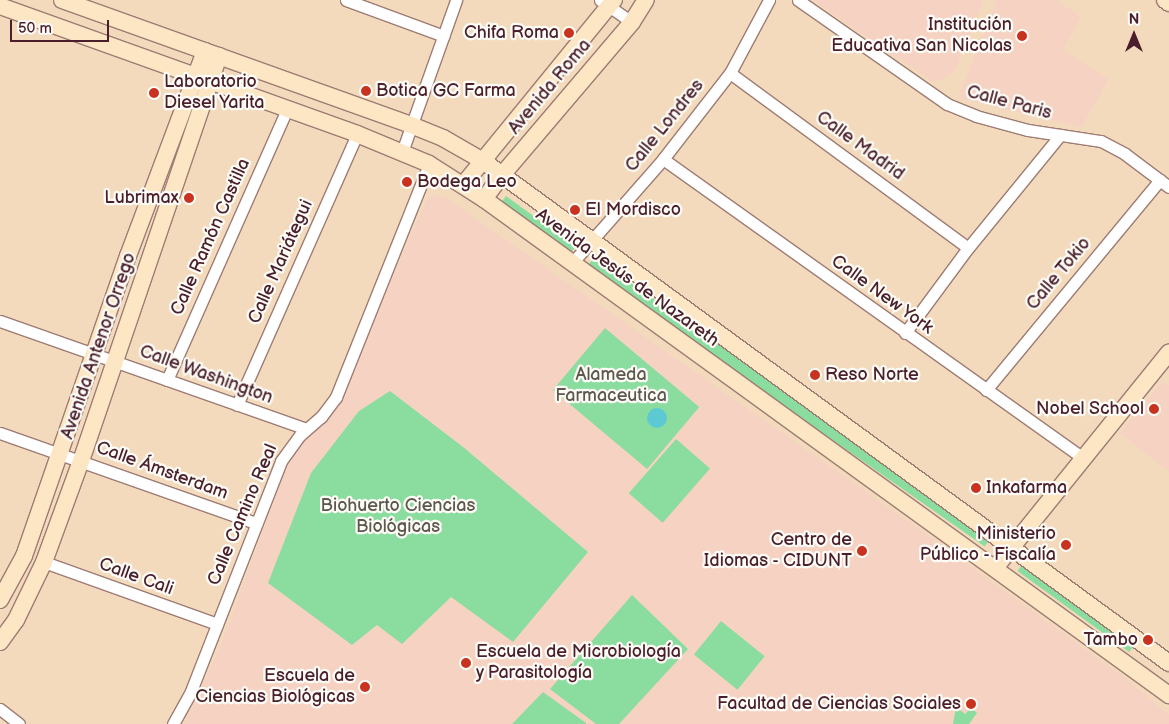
<!DOCTYPE html>
<html>
<head>
<meta charset="utf-8">
<style>
  body { margin:0 }
  #map { position:relative; width:1169px; height:724px; overflow:hidden; background:#f3dabc; font-family:"Balsamiq Sans",sans-serif }
  div>[style] { position:absolute }
  [style*='--x'] { left:calc(var(--x)*1px); top:calc(var(--y)*1px); width:calc(var(--w)*1px); rotate:calc(var(--a)*1deg) }
  .built>* { inset:0; background:#f6d2c3 }
  .green>* { inset:0; background:#8add9e; transform-origin:0 0 }
  .water>* { inset:0; background:#5dcad3 }
  .round { border-radius:50% }
  .roads { filter:drop-shadow(1px 0 #9e7c74) drop-shadow(-1px 0 #9e7c74) drop-shadow(0 1px #9e7c74) drop-shadow(0 -1px #9e7c74) }
  .street>* { height:11px; margin:-5.5px; padding:0 5.5px; transform-origin:5.5px; border-radius:5.5px; background:#fff }
  .secondary>* { height:16px; margin:-8px; padding:0 8px; transform-origin:8px; border-radius:8px; background:#fce6c4 }
  .dots>* { width:14px; height:14px; translate:-50% -50%; box-sizing:border-box; border:2px solid #fdfcf7; border-radius:50% }
  span { translate:-50% -50%; white-space:nowrap; text-align:center; line-height:1.15; -webkit-text-stroke:4.5px #fdfcf7; paint-order:stroke }
  .poi-label { font-size:18px; color:#4a1f2b }
  .right { translate:-100% -50%; text-align:right }
  .left { translate:0 -50%; text-align:left }
  .street-label { font-size:18px; color:#4a1f2b }
  .park-label { font-size:18px; color:#5d584e }
  .north { position:absolute; left:1109px; top:10px; width:50px; height:50px; -webkit-text-stroke:4px #fdfcf7; paint-order:stroke; rotate:0deg; font-size:14px; font-weight:700; line-height:20px; text-align:center; color:#4a1f2b }
  .north::after { content:''; display:block; margin:auto; width:18px; height:22px; background:#4a1f2b; clip-path:polygon(50% 0,100% 100%,50% 72%,0 100%) }
  .scale { position:absolute; left:10px; top:20px; width:99px; height:22px; box-sizing:border-box; border:2px solid #4a1f2b; border-top:0; padding-left:6px; font-size:15px; line-height:18px; white-space:nowrap; color:#4a1f2b; -webkit-text-stroke:4px #fdfcf7; paint-order:stroke }
</style>
</head>
<body>
<div id="map">
  <div class="built">
    <div style="clip-path:polygon(812px 0,983px 0,955px 71px,935px 83px)"></div>
    <div style="clip-path:polygon(997px 0,1056px 0,1081px 17px,1063px 50px,1109px 79px,1081px 127px,958px 98px)"></div>
    <div style="clip-path:polygon(435px 195px,445px 197px,935px 540px,932px 544px,937px 548px,934px 552px,946px 563px,950px 560px,952px 561px,956px 556px,1128px 680px,1169px 715px,1169px 724px,184px 724px,221px 645px,291px 452px,332px 412px,427px 199px)"></div>
    <div style="clip-path:polygon(1163px 381px,1169px 386px,1169px 472px,1120px 433px)"></div>
  </div>
  <div class="green">
    <div style="left:506px;top:196px;width:86px;height:8px;rotate:36deg"></div>
    <div style="left:594px;top:257px;width:486px;height:13px;rotate:35deg"></div>
    <div style="left:605px;top:328px;width:123px;height:81px;rotate:40deg"></div>
    <div style="clip-path:polygon(390px 391px,463px 447px,588px 552px,513px 642px,451px 597px,402px 644px,377px 625px,352px 645px,268px 583px,311px 473px,359px 411px)"></div>
    <div style="left:676px;top:439px;width:45px;height:72px;rotate:41deg"></div>
    <div style="left:1024px;top:562px;width:138px;height:11px;rotate:36deg"></div>
    <div style="clip-path:polygon(632px 595px,688px 649px,619px 724px,596px 724px,550px 689px)"></div>
    <div style="left:721px;top:621px;width:56px;height:43px;rotate:39deg"></div>
    <div style="clip-path:polygon(543px 692px,586px 723px,586px 724px,512px 724px)"></div>
    <div style="clip-path:polygon(956px 707px,965px 714px,971px 708px,977px 713px,969px 724px,953px 724px)"></div>
  </div>
  <div class="water">
    <div class="round" style="left:647px;top:408px;width:20px;height:20px"></div>
  </div>
  <div class="roads">
    <div class="street">
      <div style="--x:346;--y:0;--w:104;--a:20.2"></div>
      <div style="--x:600;--y:0;--w:39;--a:35"></div>
      <div style="--x:798;--y:0;--w:182;--a:34.9"></div>
      <div style="--x:947;--y:104;--w:31;--a:22"></div>
      <div style="--x:976;--y:116;--w:54;--a:15.1"></div>
      <div style="--x:1028;--y:130;--w:74;--a:8.6"></div>
      <div style="--x:1101;--y:141;--w:27;--a:28"></div>
      <div style="--x:1125;--y:154;--w:55;--a:36.9"></div>
      <div style="--x:730;--y:73;--w:295;--a:36.3"></div>
      <div style="--x:402;--y:152;--w:161;--a:-70.4"></div>
      <div style="--x:663;--y:159;--w:516;--a:35.45"></div>
      <div style="--x:572;--y:263;--w:138;--a:-48.8"></div>
      <div style="--x:663;--y:159;--w:109;--a:-52.1"></div>
      <div style="--x:730;--y:73;--w:83;--a:-61.9"></div>
      <div style="--x:0;--y:321;--w:324;--a:19.4"></div>
      <div style="--x:905;--y:333;--w:106;--a:-53.5"></div>
      <div style="--x:968;--y:248;--w:146;--a:-50.8"></div>
      <div style="--x:167;--y:380;--w:296;--a:-66.1"></div>
      <div style="--x:986;--y:390;--w:273;--a:-50.4"></div>
      <div style="--x:237;--y:405;--w:296;--a:-66.1"></div>
      <div style="--x:0;--y:433;--w:271;--a:19.4"></div>
      <div style="--x:44;--y:562;--w:184;--a:19.7"></div>
      <div style="--x:0;--y:709;--w:24;--a:38"></div>
      <div style="--x:173;--y:724;--w:38;--a:-61"></div>
      <div style="--x:191;--y:691;--w:247;--a:-68.6"></div>
      <div style="--x:281;--y:461;--w:32;--a:-54"></div>
      <div style="--x:300;--y:435;--w:28;--a:-41"></div>
      <div style="--x:321;--y:417;--w:25;--a:-53"></div>
      <div style="--x:336;--y:397;--w:251;--a:-68.2"></div>
    </div>
    <div class="secondary">
      <div style="--x:62;--y:0;--w:371;--a:19.7"></div>
      <div style="--x:411;--y:125;--w:35;--a:22"></div>
      <div style="--x:443;--y:138;--w:46;--a:29.9"></div>
      <div style="--x:483;--y:161;--w:850;--a:36.2"></div>
      <div style="--x:1165;--y:0;--w:5;--a:37"></div>
      <div style="--x:0;--y:6;--w:379;--a:19.7"></div>
      <div style="--x:357;--y:134;--w:78;--a:22.6"></div>
      <div style="--x:429;--y:164;--w:65;--a:32.5"></div>
      <div style="--x:484;--y:199;--w:846;--a:35.91"></div>
      <div style="--x:463;--y:185;--w:239;--a:-50.8"></div>
      <div style="--x:484;--y:199;--w:30;--a:-53"></div>
      <div style="--x:502;--y:175;--w:201;--a:-49.6"></div>
      <div style="--x:632;--y:22;--w:26;--a:-58"></div>
      <div style="--x:995;--y:568;--w:277;--a:-51.1"></div>
      <div style="--x:0;--y:600;--w:50;--a:-61.4"></div>
      <div style="--x:24;--y:556;--w:318;--a:-70.9"></div>
      <div style="--x:128;--y:256;--w:219;--a:-69.4"></div>
      <div style="--x:0;--y:642;--w:27;--a:-54"></div>
      <div style="--x:16;--y:620;--w:64;--a:-64.2"></div>
      <div style="--x:44;--y:562;--w:108;--a:-69.9"></div>
      <div style="--x:81;--y:461;--w:428;--a:-71.2"></div>
    </div>
  </div>
  <div class="dots">
    <div style="left:569px;top:33px;background:#c8321e"></div>
    <div style="left:1022px;top:36px;background:#c8321e"></div>
    <div style="left:366px;top:91px;background:#c8321e"></div>
    <div style="left:154px;top:93px;background:#c8321e"></div>
    <div style="left:407px;top:182px;background:#c8321e"></div>
    <div style="left:189px;top:198px;background:#c8321e"></div>
    <div style="left:575px;top:210px;background:#c8321e"></div>
    <div style="left:815px;top:375px;background:#c8321e"></div>
    <div style="left:1154px;top:409px;background:#c8321e"></div>
    <div style="left:976px;top:488px;background:#c8321e"></div>
    <div style="left:1066px;top:545px;background:#c8321e"></div>
    <div style="left:862px;top:551px;background:#c8321e"></div>
    <div style="left:1148px;top:640px;background:#c8321e"></div>
    <div style="left:466px;top:663px;background:#c8321e"></div>
    <div style="left:365px;top:687px;background:#c8321e"></div>
    <div style="left:971px;top:704px;background:#c8321e"></div>
  </div>
  <div class="poi-label">
    <span class="right" style="left:1012px;top:36px">Institución<br>Educativa San Nicolas</span>
    <span class="right" style="left:559px;top:33px">Chifa Roma</span>
    <span class="left" style="left:164px;top:93px">Laboratorio<br>Diesel Yarita</span>
    <span class="left" style="left:376px;top:91px">Botica GC Farma</span>
    <span class="left" style="left:417px;top:182px">Bodega Leo</span>
    <span class="right" style="left:179px;top:198px">Lubrimax</span>
    <span class="left" style="left:585px;top:210px">El Mordisco</span>
    <span class="left" style="left:825px;top:375px">Reso Norte</span>
    <span class="right" style="left:1144px;top:409px">Nobel School</span>
    <span class="left" style="left:986px;top:488px">Inkafarma</span>
    <span class="right" style="left:1056px;top:545px">Ministerio<br>Público - Fiscalía</span>
    <span class="right" style="left:852px;top:551px">Centro de<br>Idiomas - CIDUNT</span>
    <span class="right" style="left:1138px;top:640px">Tambo</span>
    <span class="left" style="left:476px;top:663px">Escuela de Microbiología<br>y Parasitología</span>
    <span class="right" style="left:355px;top:687px">Escuela de<br>Ciencias Biológicas</span>
    <span class="right" style="left:961px;top:704px">Facultad de Ciencias Sociales</span>
  </div>
  <div class="street-label">
    <span style="left:550px;top:87px;rotate:-50deg">Avenida Roma</span>
    <span style="left:1009px;top:103px;rotate:15deg">Calle Paris</span>
    <span style="left:665px;top:126px;rotate:-51deg">Calle Londres</span>
    <span style="left:860px;top:146px;rotate:36deg">Calle Madrid</span>
    <span style="left:211px;top:237px;rotate:-66deg">Calle Ramón Castilla</span>
    <span style="left:281px;top:262px;rotate:-66deg">Calle Mariátegui</span>
    <span style="left:1059px;top:274px;rotate:-50deg">Calle Tokio</span>
    <span style="left:627px;top:278px;rotate:36deg">Avenida Jesús de Nazareth</span>
    <span style="left:882px;top:295px;rotate:36deg">Calle New York</span>
    <span style="left:99px;top:346px;rotate:-71deg">Avenida Antenor Orrego</span>
    <span style="left:206px;top:375px;rotate:20deg">Calle Washington</span>
    <span style="left:162px;top:471px;rotate:20deg">Calle Ámsterdam</span>
    <span style="left:243px;top:515px;rotate:-67deg">Calle Camino Real</span>
    <span style="left:136px;top:577px;rotate:20deg">Calle Cali</span>
  </div>
  <div class="park-label">
    <span style="left:611px;top:386px">Alameda<br>Farmaceutica</span>
    <span style="left:398px;top:517px">Biohuerto Ciencias<br>Biológicas</span>
  </div>
  <div class="north">N</div>
  <div class="scale">50 m</div>
</div>
</body>
</html>
